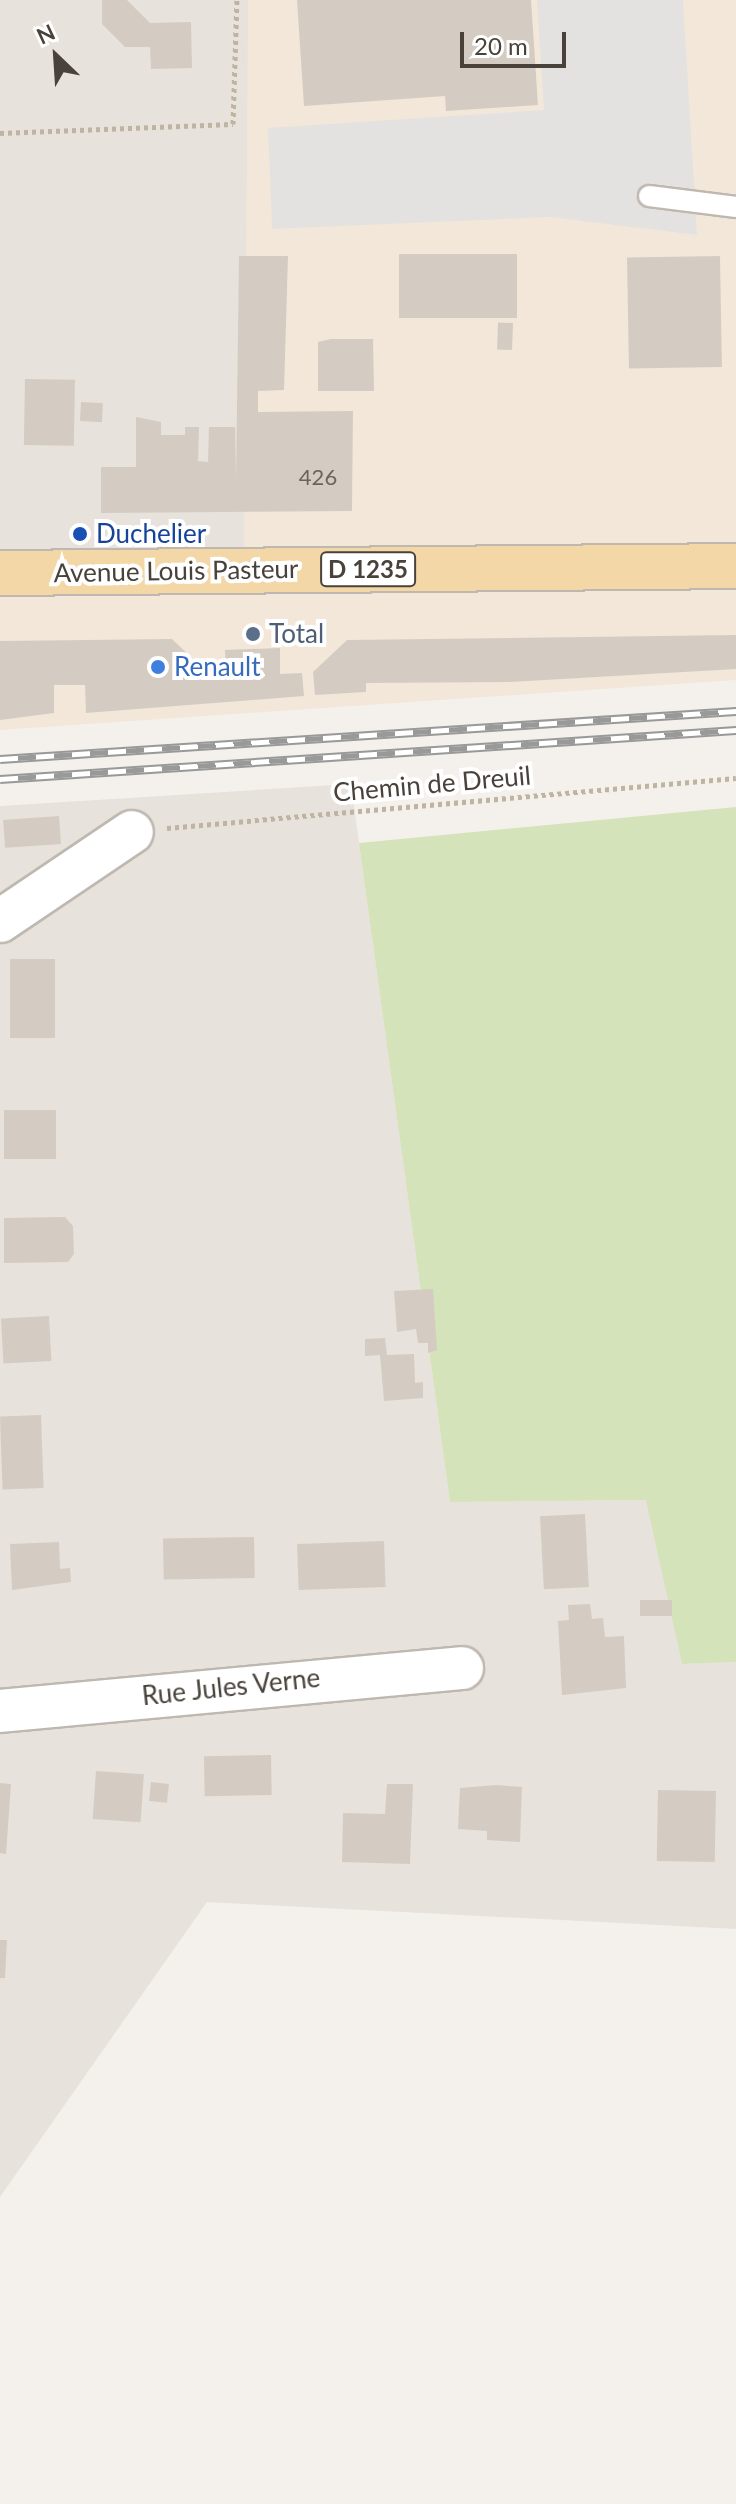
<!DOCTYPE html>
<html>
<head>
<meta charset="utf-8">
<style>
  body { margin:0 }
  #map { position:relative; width:736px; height:2504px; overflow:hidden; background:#f4f1ec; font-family:Lato,sans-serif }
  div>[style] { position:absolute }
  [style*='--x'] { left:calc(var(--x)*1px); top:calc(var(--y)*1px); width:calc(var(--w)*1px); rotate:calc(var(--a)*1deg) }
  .residential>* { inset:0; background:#e7e2db; transform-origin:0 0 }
  .commercial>* { inset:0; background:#f3e7da }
  .green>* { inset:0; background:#d4e3ba }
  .parking>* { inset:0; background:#e4e2e0 }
  .building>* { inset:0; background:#d4ccc3; transform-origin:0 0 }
  .path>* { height:5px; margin-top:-2.5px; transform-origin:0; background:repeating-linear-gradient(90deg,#bfb3a2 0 4px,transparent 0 8px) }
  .roads { filter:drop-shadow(2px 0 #bfb8b0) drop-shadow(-2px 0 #bfb8b0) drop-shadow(0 2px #bfb8b0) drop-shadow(0 -2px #bfb8b0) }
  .lane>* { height:20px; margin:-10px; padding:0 10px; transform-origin:10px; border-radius:10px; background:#fff }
  .street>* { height:42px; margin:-21px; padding:0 21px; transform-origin:21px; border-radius:21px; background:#fff }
  .primary>* { height:44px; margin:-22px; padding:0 22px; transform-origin:22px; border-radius:22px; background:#f3d7a7 }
  .rail>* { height:9px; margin-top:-4.5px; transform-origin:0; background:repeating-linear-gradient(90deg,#fff 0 18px,#999 0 36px); box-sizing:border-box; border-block:2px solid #999 }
  .dots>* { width:22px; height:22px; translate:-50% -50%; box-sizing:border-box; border:4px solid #fff; border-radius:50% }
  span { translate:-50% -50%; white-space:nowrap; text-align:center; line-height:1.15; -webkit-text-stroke:8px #fff; paint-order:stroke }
  .number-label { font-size:22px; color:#6b645c }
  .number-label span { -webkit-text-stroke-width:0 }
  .shield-label span { padding:2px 6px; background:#fff; border:2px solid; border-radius:6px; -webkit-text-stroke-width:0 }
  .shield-label { font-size:24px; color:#48423a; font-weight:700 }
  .transit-label { font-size:26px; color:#164399 }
  .left { translate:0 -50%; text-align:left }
  .street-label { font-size:26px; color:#48423a }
  .service-label { font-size:26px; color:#4e5e75 }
  .shop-label { font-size:26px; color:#366cbe }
  .north { position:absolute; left:16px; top:16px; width:80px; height:80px; -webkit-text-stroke:6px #fff; paint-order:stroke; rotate:335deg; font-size:22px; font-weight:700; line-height:32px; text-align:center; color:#48423a }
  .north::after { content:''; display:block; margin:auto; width:28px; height:36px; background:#48423a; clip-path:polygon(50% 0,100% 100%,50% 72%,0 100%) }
  .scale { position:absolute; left:460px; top:32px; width:106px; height:36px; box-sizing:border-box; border:4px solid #48423a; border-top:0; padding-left:10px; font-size:24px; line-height:28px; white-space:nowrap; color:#48423a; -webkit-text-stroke:6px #fff; paint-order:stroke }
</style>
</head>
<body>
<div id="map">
  <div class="residential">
    <div style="left:0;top:0;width:248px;height:549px"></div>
    <div style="clip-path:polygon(351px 784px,450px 1502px,647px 1500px,682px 1664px,736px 1662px,736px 1929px,207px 1902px,0 2197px,0 806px)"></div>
  </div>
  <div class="commercial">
    <div style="clip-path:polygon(248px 0,736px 0,736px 680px,0 730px,0 549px,244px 549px)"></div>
  </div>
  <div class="green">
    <div style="clip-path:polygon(736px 807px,736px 1662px,682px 1664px,646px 1500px,450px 1502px,359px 843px)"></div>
  </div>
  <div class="parking">
    <div style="clip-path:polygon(537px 0,683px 0,697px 235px,550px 217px,272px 229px,268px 128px,544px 110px)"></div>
  </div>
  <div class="building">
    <div style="clip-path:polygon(102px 0,127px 0,150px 23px,191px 22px,192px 68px,151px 69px,150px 47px,125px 47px,102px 24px)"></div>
    <div style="clip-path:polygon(297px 0,531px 0,538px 105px,446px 111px,445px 96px,304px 106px)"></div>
    <div style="left:517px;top:254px;width:64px;height:118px;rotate:90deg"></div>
    <div style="clip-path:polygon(239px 256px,288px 256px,284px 390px,258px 391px,258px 412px,353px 411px,352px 511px,101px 513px,101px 467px,136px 467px,136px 417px,161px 422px,161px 435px,185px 435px,185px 427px,199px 427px,198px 461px,208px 462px,209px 427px,235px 427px,236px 482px)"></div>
    <div style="left:720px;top:256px;width:111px;height:93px;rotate:89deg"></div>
    <div style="left:513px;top:323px;width:27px;height:15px;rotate:92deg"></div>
    <div style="clip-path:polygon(331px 339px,373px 339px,374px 391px,318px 391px,318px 342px)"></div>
    <div style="left:25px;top:379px;width:50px;height:66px;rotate:1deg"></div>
    <div style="left:81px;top:402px;width:22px;height:19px;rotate:3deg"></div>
    <div style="clip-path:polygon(736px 635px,736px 669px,510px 682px,366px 683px,366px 692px,315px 695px,313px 672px,347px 640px)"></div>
    <div style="clip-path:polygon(172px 639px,210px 675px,226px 675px,225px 650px,280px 648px,280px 674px,302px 673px,304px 696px,86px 713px,85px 685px,54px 685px,54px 713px,0 720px,0 641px)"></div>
    <div style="left:59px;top:816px;width:28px;height:56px;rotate:86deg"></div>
    <div style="left:10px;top:959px;width:45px;height:79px"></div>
    <div style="left:4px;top:1110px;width:52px;height:49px"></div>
    <div style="clip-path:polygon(65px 1217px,73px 1226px,74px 1254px,68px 1262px,4px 1263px,4px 1218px)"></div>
    <div style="clip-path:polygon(433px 1289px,437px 1350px,428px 1353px,428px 1343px,418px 1343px,416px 1329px,397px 1332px,394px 1291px)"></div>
    <div style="left:49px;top:1316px;width:45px;height:48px;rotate:87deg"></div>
    <div style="clip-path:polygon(385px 1338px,387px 1355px,414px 1354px,415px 1383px,423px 1382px,423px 1398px,384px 1401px,380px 1355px,365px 1356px,365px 1339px)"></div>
    <div style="left:41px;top:1415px;width:73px;height:41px;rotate:88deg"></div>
    <div style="left:585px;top:1514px;width:73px;height:45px;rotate:87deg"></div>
    <div style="left:254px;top:1537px;width:41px;height:91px;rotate:89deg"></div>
    <div style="left:384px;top:1541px;width:46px;height:87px;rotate:88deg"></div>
    <div style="clip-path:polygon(59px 1542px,60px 1569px,70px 1568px,71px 1582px,12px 1590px,10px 1544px)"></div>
    <div style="left:672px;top:1600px;width:16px;height:32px;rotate:90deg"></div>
    <div style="clip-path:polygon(590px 1604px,592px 1619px,603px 1618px,605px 1637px,624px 1636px,626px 1688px,562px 1695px,558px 1621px,569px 1620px,568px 1605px)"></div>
    <div style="left:271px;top:1755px;width:40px;height:67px;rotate:89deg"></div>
    <div style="left:96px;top:1771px;width:48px;height:48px;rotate:4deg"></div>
    <div style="left:151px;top:1782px;width:18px;height:19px;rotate:6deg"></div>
    <div style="clip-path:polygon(0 1783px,11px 1784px,6px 1854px,0 1853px)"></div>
    <div style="clip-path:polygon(387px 1784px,413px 1784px,410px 1864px,342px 1862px,343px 1813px,385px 1814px)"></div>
    <div style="clip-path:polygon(496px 1785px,522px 1787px,520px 1842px,487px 1840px,487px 1831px,458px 1829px,460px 1788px)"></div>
    <div style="left:658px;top:1790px;width:58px;height:71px;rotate:1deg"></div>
    <div style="clip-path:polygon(0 1940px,7px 1940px,5px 1978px,0 1978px)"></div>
  </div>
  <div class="path">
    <div style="--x:0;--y:133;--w:233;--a:-2.2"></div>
    <div style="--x:233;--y:124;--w:124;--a:-88.2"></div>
    <div style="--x:167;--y:828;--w:571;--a:-5.02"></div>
  </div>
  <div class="roads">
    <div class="lane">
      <div style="--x:649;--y:196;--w:88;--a:7.2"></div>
    </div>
    <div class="street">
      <div style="--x:0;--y:921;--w:159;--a:-34"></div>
      <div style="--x:0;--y:1711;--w:464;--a:-5.3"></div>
    </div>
    <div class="primary">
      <div style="--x:0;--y:573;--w:736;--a:-0.54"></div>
    </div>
  </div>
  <div class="rail">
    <div style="--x:0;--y:759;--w:738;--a:-3.73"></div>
    <div style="--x:0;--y:779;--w:738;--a:-3.81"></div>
  </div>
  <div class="dots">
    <div style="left:80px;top:534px;background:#1a4fb4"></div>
    <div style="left:253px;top:634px;background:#5c6f8a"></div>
    <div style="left:158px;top:667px;background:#3f7fe0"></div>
  </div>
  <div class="number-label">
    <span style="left:318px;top:477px">426</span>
  </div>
  <div class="shield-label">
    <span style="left:368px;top:569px">D 1235</span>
  </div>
  <div class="transit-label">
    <span class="left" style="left:96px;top:534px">Duchelier</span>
  </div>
  <div class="street-label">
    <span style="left:176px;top:571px;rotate:-1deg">Avenue Louis Pasteur</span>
    <span style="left:432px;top:784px;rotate:-5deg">Chemin de Dreuil</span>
    <span style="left:231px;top:1687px;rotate:-6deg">Rue Jules Verne</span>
  </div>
  <div class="service-label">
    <span class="left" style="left:269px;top:634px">Total</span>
  </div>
  <div class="shop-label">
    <span class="left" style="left:174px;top:667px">Renault</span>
  </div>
  <div class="north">N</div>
  <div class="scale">20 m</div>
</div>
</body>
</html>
